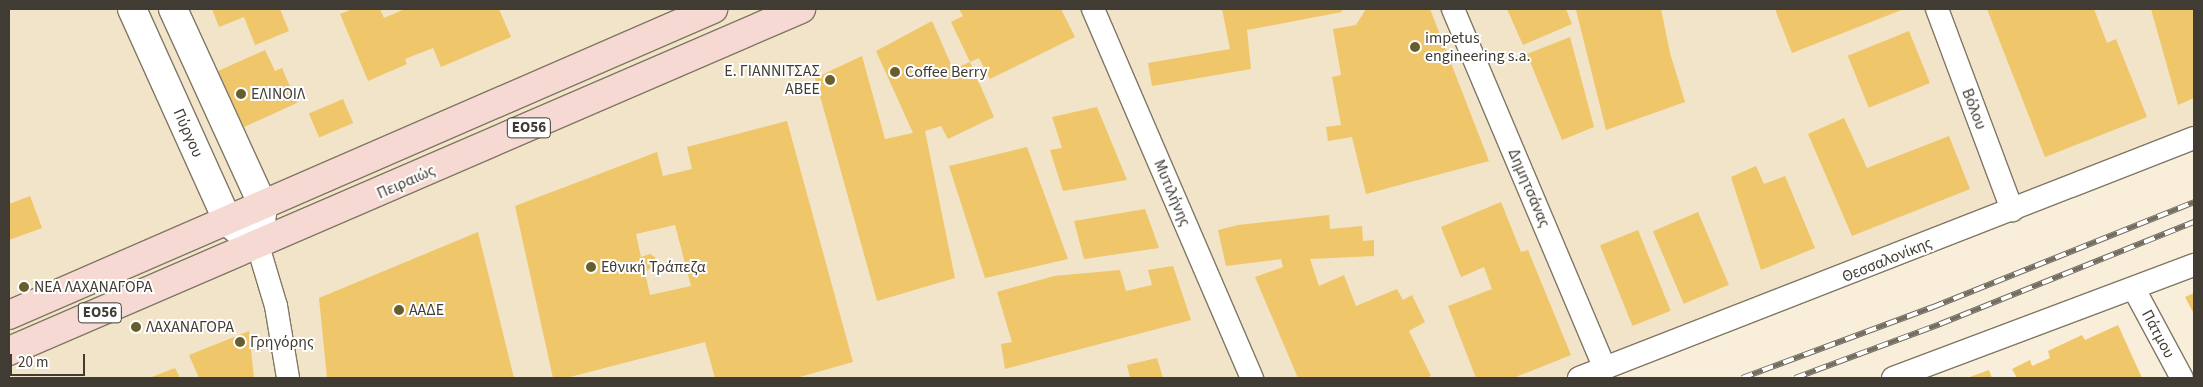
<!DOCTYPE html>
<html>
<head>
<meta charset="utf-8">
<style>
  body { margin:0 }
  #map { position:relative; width:2203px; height:387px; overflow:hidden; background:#f8eed9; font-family:"Source Sans 3",sans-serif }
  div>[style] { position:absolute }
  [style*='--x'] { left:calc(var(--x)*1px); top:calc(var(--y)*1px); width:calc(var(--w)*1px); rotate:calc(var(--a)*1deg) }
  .built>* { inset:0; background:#f1e4c8 }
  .building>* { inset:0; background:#efc66a; transform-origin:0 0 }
  .roads { filter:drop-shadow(1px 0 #807764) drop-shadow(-1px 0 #807764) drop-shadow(0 1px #807764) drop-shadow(0 -1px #807764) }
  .minor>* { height:22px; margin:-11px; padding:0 11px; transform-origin:11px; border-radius:11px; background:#fff }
  .tertiary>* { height:28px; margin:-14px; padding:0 14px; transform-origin:14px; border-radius:14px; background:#fff }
  .primary>* { height:28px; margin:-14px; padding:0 14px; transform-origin:14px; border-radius:14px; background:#f7d9d4 }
  .rail>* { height:5.5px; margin-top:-2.75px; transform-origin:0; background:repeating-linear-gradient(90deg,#fff 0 11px,#736d62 0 22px); box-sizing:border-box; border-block:1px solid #736d62 }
  .dots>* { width:14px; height:14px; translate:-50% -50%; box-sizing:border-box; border:2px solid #fff; border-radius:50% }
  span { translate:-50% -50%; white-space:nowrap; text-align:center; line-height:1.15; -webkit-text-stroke:4px #fff; paint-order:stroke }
  .shield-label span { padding:1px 4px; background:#fff; border:1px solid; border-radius:4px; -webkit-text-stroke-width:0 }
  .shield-label { font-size:15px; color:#403c34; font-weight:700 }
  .poi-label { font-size:16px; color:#403c34 }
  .left { translate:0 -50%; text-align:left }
  .right { translate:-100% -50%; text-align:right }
  .street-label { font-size:16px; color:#403c34 }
  .frame { position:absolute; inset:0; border:10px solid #403c34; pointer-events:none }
  .scale { position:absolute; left:10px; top:354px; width:75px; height:22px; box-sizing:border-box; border:2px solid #403c34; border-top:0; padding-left:6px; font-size:15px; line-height:18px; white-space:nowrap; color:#403c34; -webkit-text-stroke:4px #fff; paint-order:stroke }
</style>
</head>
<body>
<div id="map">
  <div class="built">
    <div style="clip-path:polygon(9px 9px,2194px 9px,2194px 141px,1578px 378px,9px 378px)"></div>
  </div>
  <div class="building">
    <div style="clip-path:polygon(212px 9px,280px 9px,289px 31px,255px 45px,244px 17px,219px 27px)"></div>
    <div style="clip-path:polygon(353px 9px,380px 9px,384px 18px,405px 9px,499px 9px,511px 37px,441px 67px,433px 48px,405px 59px,407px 64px,368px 81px,340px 14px)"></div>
    <div style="clip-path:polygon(959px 9px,1061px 9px,1075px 37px,990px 79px,979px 58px,970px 62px,951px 22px,963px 16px)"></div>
    <div style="clip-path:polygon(1222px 9px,1341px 9px,1342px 12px,1247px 30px,1251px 69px,1152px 86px,1148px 63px,1230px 49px)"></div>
    <div style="clip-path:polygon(1366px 9px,1430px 9px,1489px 161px,1366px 194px,1352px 137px,1328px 141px,1326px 127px,1341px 125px,1332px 77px,1341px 75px,1333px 29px,1356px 25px)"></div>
    <div style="clip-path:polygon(1507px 9px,1566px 9px,1572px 24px,1523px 45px)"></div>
    <div style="clip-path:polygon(1585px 9px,1661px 9px,1670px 53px,1685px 102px,1606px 130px,1576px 10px)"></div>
    <div style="clip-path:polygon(1775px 9px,1904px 9px,1792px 53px)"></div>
    <div style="clip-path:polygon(1987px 9px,2094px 9px,2107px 43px,2116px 39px,2147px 117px,2045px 157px)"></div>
    <div style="clip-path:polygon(2151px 9px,2194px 9px,2194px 98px,2178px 105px)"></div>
    <div style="clip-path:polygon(932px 21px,953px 69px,970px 62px,994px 117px,948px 139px,941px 126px,925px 131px,955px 278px,877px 301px,815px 78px,862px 56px,885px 139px,913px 133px,876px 51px)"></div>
    <div style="left:1909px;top:31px;width:56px;height:66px;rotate:68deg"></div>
    <div style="clip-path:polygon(1570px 37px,1594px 127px,1562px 140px,1527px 54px)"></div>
    <div style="clip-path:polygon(265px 50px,275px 71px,282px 68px,297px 103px,244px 127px,218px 71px)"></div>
    <div style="left:343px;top:99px;width:26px;height:37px;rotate:67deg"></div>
    <div style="clip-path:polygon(1097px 107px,1127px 180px,1063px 191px,1050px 150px,1062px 148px,1052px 117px)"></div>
    <div style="clip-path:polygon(1844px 118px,1867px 168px,1949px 136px,1970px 189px,1852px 236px,1808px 134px)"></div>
    <div style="clip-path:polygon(evenodd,787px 121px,853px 362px,796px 378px,715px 378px,705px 342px,566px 378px,553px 378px,515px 206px,657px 152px,663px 176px,692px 169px,687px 147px,787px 121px,675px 225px,691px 286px,650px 295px,645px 272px,656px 264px,655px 257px,650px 254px,641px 257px,636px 234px,675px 225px)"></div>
    <div style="clip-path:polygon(1027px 147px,1068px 259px,985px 278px,949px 166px)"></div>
    <div style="clip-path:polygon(1756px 166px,1764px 184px,1785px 176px,1815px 248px,1761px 270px,1731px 177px)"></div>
    <div style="clip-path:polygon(30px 196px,42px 228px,9px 240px,9px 204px)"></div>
    <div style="clip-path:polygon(1501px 202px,1521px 252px,1528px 250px,1571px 355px,1513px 378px,1476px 378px,1448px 306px,1492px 289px,1484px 267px,1461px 277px,1441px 227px)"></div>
    <div style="clip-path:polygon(1145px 209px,1159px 248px,1084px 259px,1074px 221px)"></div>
    <div style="left:1698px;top:212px;width:79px;height:49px;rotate:67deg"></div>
    <div style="clip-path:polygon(1329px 215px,1330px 229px,1362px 226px,1363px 241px,1374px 240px,1374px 256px,1310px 259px,1319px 286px,1344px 275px,1356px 306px,1397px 289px,1403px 300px,1412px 295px,1425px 322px,1409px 331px,1431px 376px,1425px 378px,1298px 378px,1255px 277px,1283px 267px,1281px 259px,1226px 266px,1218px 230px,1238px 225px)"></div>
    <div style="left:1638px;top:230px;width:87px;height:41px;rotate:68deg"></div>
    <div style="clip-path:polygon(478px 232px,514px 378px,327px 378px,319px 298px)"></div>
    <div style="clip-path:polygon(1173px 266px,1191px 320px,1005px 369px,1001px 344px,1012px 342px,997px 292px,1054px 276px,1120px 270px,1126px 291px,1152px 285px,1148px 270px)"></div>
    <div style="clip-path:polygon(2194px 293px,2194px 314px,2185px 297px)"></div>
    <div style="clip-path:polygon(2118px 325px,2142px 378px,2017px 378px,2012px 369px,2030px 360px,2032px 366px,2050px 358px,2048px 351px,2082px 335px,2085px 340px)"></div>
    <div style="clip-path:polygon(249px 331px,254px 378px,199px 378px,189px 355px)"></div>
    <div style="clip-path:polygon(1157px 358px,1163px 378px,1130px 378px,1127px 365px)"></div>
    <div style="clip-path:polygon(175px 368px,180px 378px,149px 378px)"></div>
    <div style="clip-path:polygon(1989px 370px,1992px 378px,1967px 378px)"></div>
  </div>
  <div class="roads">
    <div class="minor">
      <div style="--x:1093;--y:9;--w:402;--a:66.7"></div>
      <div style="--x:1453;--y:9;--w:390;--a:67.1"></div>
      <div style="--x:1937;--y:9;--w:215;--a:69.5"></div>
      <div style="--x:258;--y:246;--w:63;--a:73.3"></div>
      <div style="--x:276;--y:306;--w:73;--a:80.5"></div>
      <div style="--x:2134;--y:289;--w:101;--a:61.7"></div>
      <div style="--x:1579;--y:378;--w:660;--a:-21.32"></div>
      <div style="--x:1893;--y:378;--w:322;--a:-20.6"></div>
    </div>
    <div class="tertiary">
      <div style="--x:132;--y:9;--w:234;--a:65.7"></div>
      <div style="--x:228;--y:222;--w:38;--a:39"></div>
      <div style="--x:173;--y:9;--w:217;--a:65.4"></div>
      <div style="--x:263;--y:206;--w:40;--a:97.1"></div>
    </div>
    <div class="primary">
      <div style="--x:9;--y:315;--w:768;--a:-23.49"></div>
      <div style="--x:9;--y:351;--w:863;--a:-23.36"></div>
    </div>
  </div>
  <div class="rail">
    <div style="--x:1742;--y:378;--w:204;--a:-20.4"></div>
    <div style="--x:1933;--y:307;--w:281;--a:-21.9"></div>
    <div style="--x:1795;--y:378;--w:155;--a:-20.4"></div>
    <div style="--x:1940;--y:324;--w:274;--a:-21.9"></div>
  </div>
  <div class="dots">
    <div style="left:1415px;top:47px;background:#695e2b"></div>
    <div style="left:895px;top:72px;background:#695e2b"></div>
    <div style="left:830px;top:80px;background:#695e2b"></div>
    <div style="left:241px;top:94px;background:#695e2b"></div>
    <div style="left:591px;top:267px;background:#695e2b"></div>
    <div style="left:24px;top:287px;background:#695e2b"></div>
    <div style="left:399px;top:310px;background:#695e2b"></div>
    <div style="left:136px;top:327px;background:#695e2b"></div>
    <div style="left:240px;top:342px;background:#695e2b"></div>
  </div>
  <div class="shield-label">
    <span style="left:529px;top:128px">ΕΟ56</span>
    <span style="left:100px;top:313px">ΕΟ56</span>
  </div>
  <div class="poi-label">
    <span class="left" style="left:1425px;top:47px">impetus<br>engineering s.a.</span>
    <span class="right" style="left:820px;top:80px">Ε. ΓΙΑΝΝΙΤΣΑΣ<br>ΑΒΕΕ</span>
    <span class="left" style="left:905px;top:72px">Coffee Berry</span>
    <span class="left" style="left:251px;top:94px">ΕΛΙΝΟΙΛ</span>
    <span class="left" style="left:601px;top:267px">Εθνική Τράπεζα</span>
    <span class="left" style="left:34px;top:287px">ΝΕΑ ΛΑΧΑΝΑΓΟΡΑ</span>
    <span class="left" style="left:409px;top:310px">ΑΑΔΕ</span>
    <span class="left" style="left:146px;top:327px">ΛΑΧΑΝΑΓΟΡΑ</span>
    <span class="left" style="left:250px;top:342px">Γρηγόρης</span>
  </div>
  <div class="street-label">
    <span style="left:1974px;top:109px;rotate:69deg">Βόλου</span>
    <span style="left:188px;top:133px;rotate:66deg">Πύργου</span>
    <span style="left:406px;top:182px;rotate:-24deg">Πειραιώς</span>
    <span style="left:1529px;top:188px;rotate:67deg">Δημητσάνας</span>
    <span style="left:1172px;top:193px;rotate:67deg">Μυτιλήνης</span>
    <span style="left:1887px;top:260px;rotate:-22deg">Θεσσαλονίκης</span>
    <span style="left:2158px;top:334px;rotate:62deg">Πάτμου</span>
  </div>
  <div class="frame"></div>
  <div class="scale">20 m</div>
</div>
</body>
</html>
